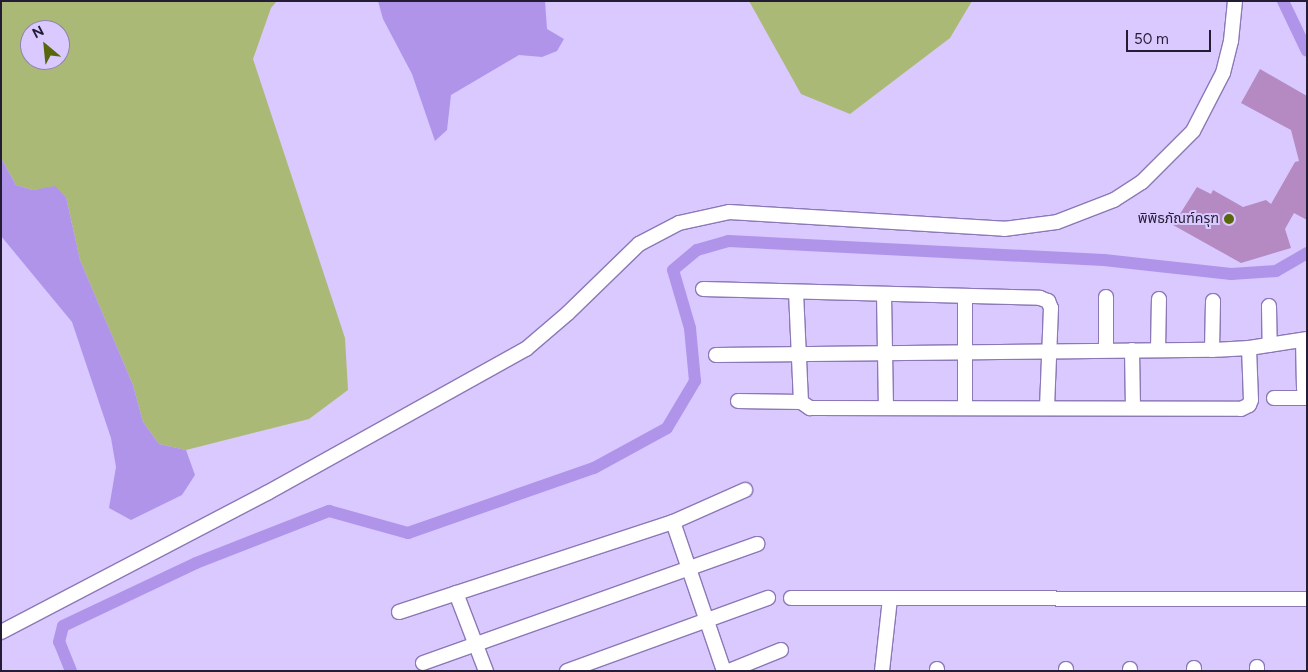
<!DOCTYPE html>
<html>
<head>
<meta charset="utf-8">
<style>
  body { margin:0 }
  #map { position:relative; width:1308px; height:672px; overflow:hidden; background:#d9c9ff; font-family:Figtree,"Noto Sans Thai",sans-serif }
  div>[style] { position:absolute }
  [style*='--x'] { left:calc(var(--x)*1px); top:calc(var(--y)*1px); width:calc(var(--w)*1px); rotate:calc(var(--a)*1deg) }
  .green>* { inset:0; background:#abb977 }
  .water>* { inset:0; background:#b094ea }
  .canal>* { height:12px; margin:-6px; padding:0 6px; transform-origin:6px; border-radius:6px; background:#b094ea }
  .building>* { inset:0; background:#b589c2 }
  .roads { filter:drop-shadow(1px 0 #8c78b7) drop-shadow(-1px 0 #8c78b7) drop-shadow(0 1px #8c78b7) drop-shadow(0 -1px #8c78b7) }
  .minor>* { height:14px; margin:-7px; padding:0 7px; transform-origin:7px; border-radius:7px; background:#fff }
  .dots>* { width:14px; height:14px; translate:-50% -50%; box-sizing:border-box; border:2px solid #d9c9ff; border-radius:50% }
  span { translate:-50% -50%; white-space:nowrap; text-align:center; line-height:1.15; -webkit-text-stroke:4px #d9c9ff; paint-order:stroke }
  .poi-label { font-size:14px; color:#241b34 }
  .right { translate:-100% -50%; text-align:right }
  .frame { position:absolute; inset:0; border:2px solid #241b34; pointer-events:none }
  .north { position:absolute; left:20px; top:20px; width:50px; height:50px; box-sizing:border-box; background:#d9c9ff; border:1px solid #9183ae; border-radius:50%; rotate:332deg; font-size:14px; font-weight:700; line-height:20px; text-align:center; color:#241b34 }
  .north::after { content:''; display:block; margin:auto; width:18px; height:22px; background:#59670c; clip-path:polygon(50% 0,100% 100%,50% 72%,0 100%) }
  .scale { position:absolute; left:1126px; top:30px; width:85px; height:22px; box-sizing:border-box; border:2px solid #241b34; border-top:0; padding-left:6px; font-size:15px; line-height:18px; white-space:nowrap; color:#241b34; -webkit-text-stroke:4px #d9c9ff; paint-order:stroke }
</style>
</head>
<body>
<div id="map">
  <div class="green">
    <div style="clip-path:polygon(evenodd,1px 1px,277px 1px,271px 8px,253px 59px,345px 338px,348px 390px,309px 419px,186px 450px,159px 444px,143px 422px,133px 385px,80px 260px,66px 197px,55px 187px,33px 190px,16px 185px,2px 160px,1px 1px,30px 30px,60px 30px,60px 60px,30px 60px,30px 30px)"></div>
    <div style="clip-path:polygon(749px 1px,972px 1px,950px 38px,850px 114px,801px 94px)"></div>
  </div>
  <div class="water">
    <div style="clip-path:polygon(378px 1px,545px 1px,547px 29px,564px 39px,557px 51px,542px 57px,519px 55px,451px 95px,447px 130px,435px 141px,412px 74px,383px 19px)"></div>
    <div style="clip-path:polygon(1px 124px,2px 160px,16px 185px,33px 190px,55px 186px,66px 197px,80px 260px,133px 385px,143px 422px,159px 444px,186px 450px,195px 475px,182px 495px,131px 520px,109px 508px,116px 467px,111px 438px,72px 322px,1px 236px)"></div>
  </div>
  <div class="canal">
    <div style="--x:1283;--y:1;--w:55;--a:64.4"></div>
    <div style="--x:71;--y:671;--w:31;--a:-112"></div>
    <div style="--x:59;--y:642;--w:16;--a:-76"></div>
    <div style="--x:63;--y:626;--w:147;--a:-25.3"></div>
    <div style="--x:196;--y:563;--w:143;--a:-21.4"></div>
    <div style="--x:329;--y:511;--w:82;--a:15.6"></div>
    <div style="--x:408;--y:533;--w:197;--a:-19.3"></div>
    <div style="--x:594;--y:468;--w:83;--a:-28.7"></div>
    <div style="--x:667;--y:428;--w:55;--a:-59.2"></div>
    <div style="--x:695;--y:381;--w:53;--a:-95.4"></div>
    <div style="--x:690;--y:328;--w:60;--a:-106.3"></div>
    <div style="--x:673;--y:270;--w:31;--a:-40"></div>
    <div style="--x:697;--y:250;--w:32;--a:-16"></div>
    <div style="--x:728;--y:241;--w:376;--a:2.9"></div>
    <div style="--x:1104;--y:260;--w:128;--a:6.3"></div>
    <div style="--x:1231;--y:274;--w:45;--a:-3.8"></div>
    <div style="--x:1276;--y:271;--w:36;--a:-30"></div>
  </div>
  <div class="building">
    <div style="clip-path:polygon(1260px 69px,1307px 96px,1307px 220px,1294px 213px,1285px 229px,1291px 248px,1241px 263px,1173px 225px,1197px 187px,1211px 194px,1213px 190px,1243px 207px,1266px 200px,1271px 204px,1295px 162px,1299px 161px,1291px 130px,1241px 103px)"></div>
  </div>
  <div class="roads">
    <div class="minor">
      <div style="--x:703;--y:289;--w:337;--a:1.5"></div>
      <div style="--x:1040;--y:298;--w:9;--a:21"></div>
      <div style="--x:1048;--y:301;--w:8;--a:67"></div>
      <div style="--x:1051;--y:308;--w:100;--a:92.3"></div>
      <div style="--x:796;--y:292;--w:110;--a:87.4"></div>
      <div style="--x:801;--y:402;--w:11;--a:34"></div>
      <div style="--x:810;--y:408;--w:431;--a:0.1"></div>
      <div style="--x:1241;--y:409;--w:9;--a:-27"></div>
      <div style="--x:1249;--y:405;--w:5;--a:-68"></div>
      <div style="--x:1251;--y:400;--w:52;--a:-92.2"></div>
      <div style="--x:884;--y:294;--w:114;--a:89"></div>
      <div style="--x:1269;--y:306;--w:39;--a:89"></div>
      <div style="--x:1303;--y:340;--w:49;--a:88.8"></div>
      <div style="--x:1106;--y:350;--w:53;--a:-90"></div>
      <div style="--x:1132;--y:350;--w:58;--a:89"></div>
      <div style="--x:1158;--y:350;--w:51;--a:-88.9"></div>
      <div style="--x:1212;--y:350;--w:49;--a:-88.8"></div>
      <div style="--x:716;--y:355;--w:496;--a:-0.6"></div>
      <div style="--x:1212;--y:350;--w:37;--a:-3"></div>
      <div style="--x:1249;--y:348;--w:59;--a:-8.8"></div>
      <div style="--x:1274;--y:398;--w:33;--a:0"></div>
      <div style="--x:738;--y:401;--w:63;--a:0.9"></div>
      <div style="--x:965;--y:408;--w:112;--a:-90"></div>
      <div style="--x:673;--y:522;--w:157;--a:71.1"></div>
      <div style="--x:456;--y:593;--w:84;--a:69"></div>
      <div style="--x:791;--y:598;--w:516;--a:0.11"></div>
      <div style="--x:399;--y:612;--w:288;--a:-18.2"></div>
      <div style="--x:673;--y:522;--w:79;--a:-24"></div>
      <div style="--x:1;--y:632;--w:300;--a:-27.6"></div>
      <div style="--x:267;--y:493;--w:296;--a:-29.1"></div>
      <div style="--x:526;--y:349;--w:55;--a:-40.6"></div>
      <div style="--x:568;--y:313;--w:99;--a:-44.2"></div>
      <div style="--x:639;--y:244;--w:45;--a:-27.7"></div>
      <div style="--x:679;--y:223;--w:51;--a:-12.4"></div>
      <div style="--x:729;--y:212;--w:276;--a:3.5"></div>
      <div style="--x:1004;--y:229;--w:53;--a:-7.5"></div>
      <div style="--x:1057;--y:222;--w:61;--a:-21.1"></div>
      <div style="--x:1114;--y:200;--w:33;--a:-33"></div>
      <div style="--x:1142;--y:182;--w:72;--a:-45"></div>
      <div style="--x:1193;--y:131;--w:65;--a:-62.7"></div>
      <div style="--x:1223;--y:73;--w:33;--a:-76"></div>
      <div style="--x:1231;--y:41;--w:40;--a:-84.3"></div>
      <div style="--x:423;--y:663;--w:355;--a:-19.6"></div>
      <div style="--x:1194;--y:668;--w:3;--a:90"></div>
      <div style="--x:937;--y:669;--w:2;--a:90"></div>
      <div style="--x:1066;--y:669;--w:2;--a:90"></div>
      <div style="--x:1130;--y:669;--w:2;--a:90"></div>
      <div style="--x:567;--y:671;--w:214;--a:-20"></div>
      <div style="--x:729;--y:671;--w:56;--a:-22"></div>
      <div style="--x:882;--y:671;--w:72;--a:-83.7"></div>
      <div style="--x:1257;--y:671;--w:4;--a:-90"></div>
    </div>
  </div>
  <div class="dots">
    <div style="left:1229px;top:219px;background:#59670c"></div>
  </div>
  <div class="poi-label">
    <span class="right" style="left:1219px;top:219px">พิพิธภัณฑ์ครุฑ</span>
  </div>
  <div class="frame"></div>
  <div class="north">N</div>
  <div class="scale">50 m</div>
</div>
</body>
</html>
